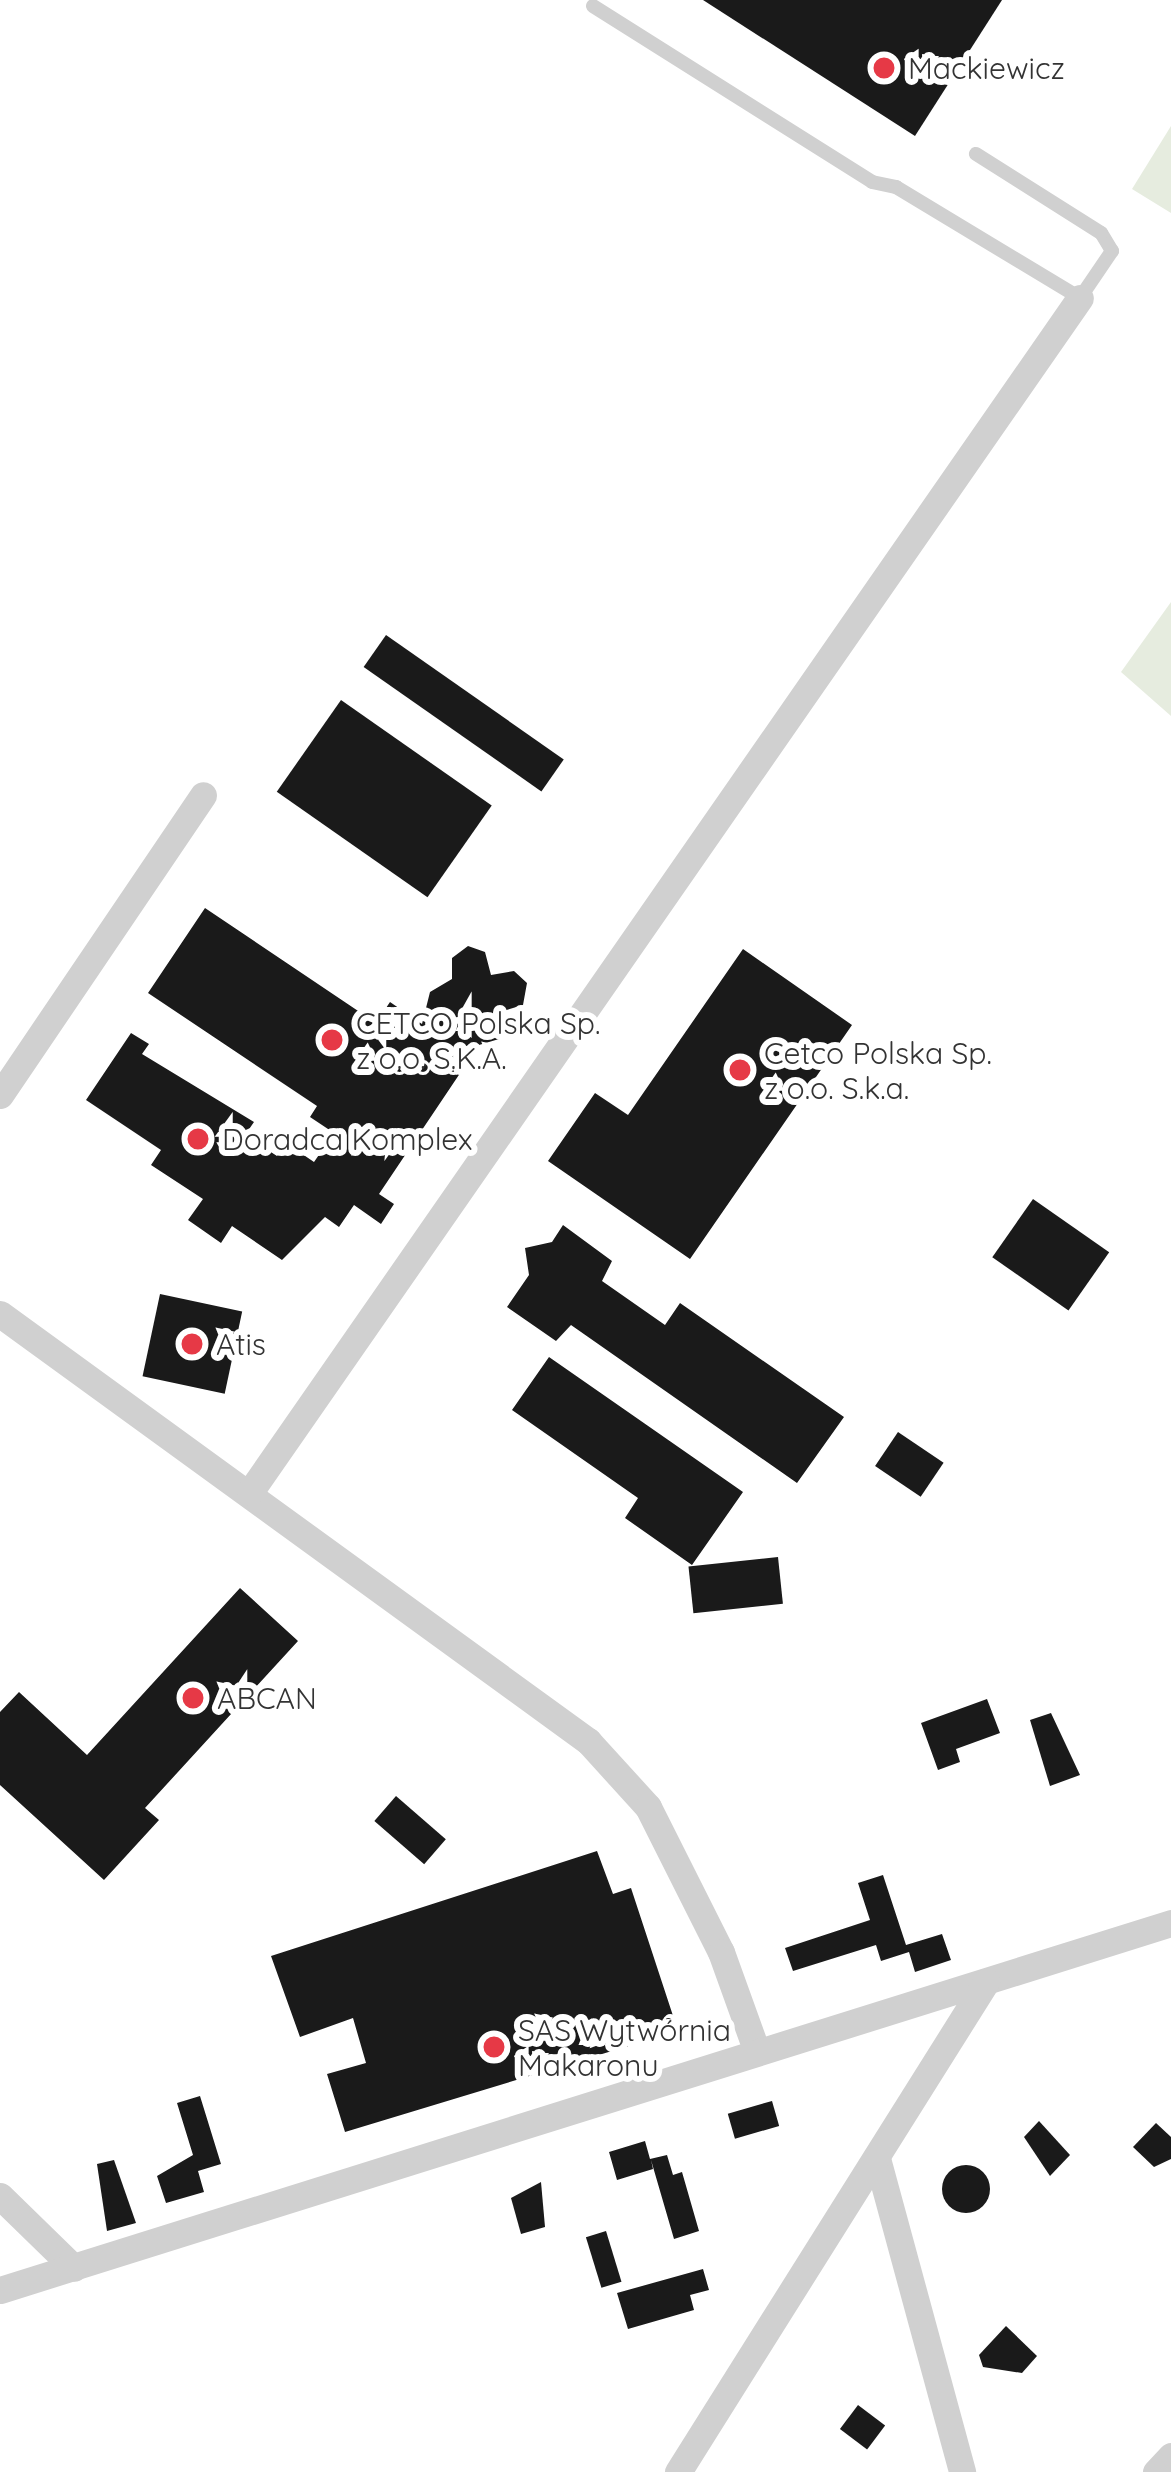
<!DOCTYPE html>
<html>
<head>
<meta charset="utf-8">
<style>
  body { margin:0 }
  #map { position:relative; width:1171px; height:2472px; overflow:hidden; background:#fff; font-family:Quicksand,sans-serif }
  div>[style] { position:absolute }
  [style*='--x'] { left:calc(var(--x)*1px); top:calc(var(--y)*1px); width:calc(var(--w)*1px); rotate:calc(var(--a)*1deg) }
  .green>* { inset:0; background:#e6ecdf }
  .building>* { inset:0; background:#1a1a1a; transform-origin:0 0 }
  .round { border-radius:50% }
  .lane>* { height:14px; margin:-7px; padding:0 7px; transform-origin:7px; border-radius:7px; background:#d0d0d0 }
  .street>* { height:27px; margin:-13.5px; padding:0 13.5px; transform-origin:13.5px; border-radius:13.5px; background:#d0d0d0 }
  .dots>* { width:33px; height:33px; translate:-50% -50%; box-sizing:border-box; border:6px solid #fff; border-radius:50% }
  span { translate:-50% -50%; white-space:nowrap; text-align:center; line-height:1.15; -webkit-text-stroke:12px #fff; paint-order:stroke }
  .poi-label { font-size:30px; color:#333 }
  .left { translate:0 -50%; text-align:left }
</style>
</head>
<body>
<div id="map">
  <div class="green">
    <div style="clip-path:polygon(1171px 126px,1171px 213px,1132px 189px)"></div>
    <div style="clip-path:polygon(1171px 602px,1171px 716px,1121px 672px)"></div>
  </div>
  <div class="building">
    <div style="clip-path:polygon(703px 0,1002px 0,915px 136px)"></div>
    <div style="left:386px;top:635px;width:217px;height:39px;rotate:35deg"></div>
    <div style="left:341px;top:700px;width:184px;height:112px;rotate:35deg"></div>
    <div style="clip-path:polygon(205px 908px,376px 1023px,390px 1002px,422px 1024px,430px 992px,452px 979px,452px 958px,468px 946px,485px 952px,491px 975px,514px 971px,527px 983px,523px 1005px,503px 1011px,499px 1039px,479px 1045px,379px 1194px,394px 1204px,381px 1224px,354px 1205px,339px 1227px,325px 1217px,282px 1260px,232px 1226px,221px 1243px,188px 1220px,203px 1199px,151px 1165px,161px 1150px,86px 1100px,131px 1033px,149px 1044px,142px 1054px,254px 1122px,245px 1135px,277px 1156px,286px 1143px,314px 1162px,334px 1133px,310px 1117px,317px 1106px,148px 993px)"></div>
    <div style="clip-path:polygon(743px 949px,852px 1025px,690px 1259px,548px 1161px,595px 1093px,628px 1115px)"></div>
    <div style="left:1033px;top:1199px;width:93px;height:71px;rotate:35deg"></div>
    <div style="clip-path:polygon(563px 1225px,612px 1261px,602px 1281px,665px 1325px,680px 1303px,844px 1417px,797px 1483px,571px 1325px,556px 1341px,507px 1307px,529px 1275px,525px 1248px,552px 1242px)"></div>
    <div style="left:160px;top:1294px;width:84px;height:84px;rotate:12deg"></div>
    <div style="clip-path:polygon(549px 1357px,743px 1492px,692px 1565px,625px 1518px,638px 1498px,512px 1410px)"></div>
    <div style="left:898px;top:1432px;width:55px;height:41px;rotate:34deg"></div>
    <div style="left:778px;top:1557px;width:47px;height:90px;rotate:84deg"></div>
    <div style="clip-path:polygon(240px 1588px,298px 1641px,145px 1808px,159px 1820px,104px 1880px,0 1785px,0 1712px,19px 1692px,87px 1755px)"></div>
    <div style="clip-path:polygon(987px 1699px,1000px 1733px,956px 1749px,960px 1762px,938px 1770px,921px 1723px)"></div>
    <div style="clip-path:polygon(1051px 1713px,1080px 1775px,1050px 1786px,1030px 1720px)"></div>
    <div style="left:396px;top:1796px;width:66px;height:33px;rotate:41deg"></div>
    <div style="clip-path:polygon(597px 1851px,613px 1894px,631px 1888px,678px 2031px,345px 2132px,327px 2074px,366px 2063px,353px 2018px,300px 2037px,271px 1956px)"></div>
    <div style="clip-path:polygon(883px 1875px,906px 1945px,942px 1934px,951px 1960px,915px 1972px,909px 1952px,881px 1961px,876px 1945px,793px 1971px,785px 1948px,870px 1920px,858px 1883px)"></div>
    <div style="clip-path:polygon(200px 2096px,221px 2164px,198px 2171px,204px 2192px,166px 2203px,157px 2176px,193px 2155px,177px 2103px)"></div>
    <div style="left:772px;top:2101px;width:26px;height:46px;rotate:74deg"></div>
    <div style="clip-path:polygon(1039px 2121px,1070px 2155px,1050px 2176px,1024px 2137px)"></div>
    <div style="clip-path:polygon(1156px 2123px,1171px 2137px,1171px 2159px,1154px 2167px,1133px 2147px)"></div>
    <div style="clip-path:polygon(645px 2141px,650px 2159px,667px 2155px,673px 2175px,682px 2172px,699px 2231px,674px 2239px,651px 2160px,653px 2169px,617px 2180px,609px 2152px)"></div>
    <div style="clip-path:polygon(114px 2160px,136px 2223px,107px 2231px,97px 2164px)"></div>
    <div class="round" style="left:942px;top:2165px;width:48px;height:48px"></div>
    <div style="clip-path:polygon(541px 2182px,545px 2227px,521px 2234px,511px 2198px)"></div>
    <div style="left:606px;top:2231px;width:53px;height:21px;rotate:73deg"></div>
    <div style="clip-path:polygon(703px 2269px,709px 2290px,690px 2295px,694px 2310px,628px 2329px,617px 2293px)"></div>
    <div style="clip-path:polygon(1006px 2326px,1037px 2356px,1022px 2373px,983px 2367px,979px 2355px)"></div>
    <div style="left:858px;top:2405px;width:34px;height:30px;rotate:37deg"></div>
  </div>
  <div class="lane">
    <div style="--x:593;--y:6;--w:330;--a:32.2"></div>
    <div style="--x:872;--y:182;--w:25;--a:12"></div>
    <div style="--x:896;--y:187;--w:215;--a:31.1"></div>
    <div style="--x:1080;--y:298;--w:57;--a:-55.8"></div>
    <div style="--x:1112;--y:251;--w:21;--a:-121"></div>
    <div style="--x:1101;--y:233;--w:148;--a:-147.7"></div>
  </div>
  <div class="street">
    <div style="--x:0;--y:1095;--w:362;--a:-55.9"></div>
    <div style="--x:0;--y:1314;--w:727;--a:35.99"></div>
    <div style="--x:588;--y:1741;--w:89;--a:47.7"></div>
    <div style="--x:648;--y:1807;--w:162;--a:63.3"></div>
    <div style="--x:721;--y:1952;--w:106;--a:70.2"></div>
    <div style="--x:250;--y:1492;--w:1454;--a:-55.2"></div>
    <div style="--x:878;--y:2162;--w:321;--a:74.8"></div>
    <div style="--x:0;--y:2196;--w:103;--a:44.2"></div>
    <div style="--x:0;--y:2290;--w:1227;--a:-17.4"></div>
    <div style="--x:678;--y:2472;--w:579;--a:-57.85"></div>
    <div style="--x:1156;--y:2472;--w:22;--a:-47"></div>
  </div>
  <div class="dots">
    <div style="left:884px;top:68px;background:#e63946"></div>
    <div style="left:332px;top:1040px;background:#e63946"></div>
    <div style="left:740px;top:1070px;background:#e63946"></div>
    <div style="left:198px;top:1139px;background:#e63946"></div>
    <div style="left:192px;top:1344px;background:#e63946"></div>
    <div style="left:193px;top:1698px;background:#e63946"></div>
    <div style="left:494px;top:2047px;background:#e63946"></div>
  </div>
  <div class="poi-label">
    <span class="left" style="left:908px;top:68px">Mackiewicz</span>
    <span class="left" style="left:356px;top:1040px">CETCO Polska Sp.<br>z o.o. S.K.A.</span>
    <span class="left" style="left:764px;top:1070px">Cetco Polska Sp.<br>z o.o. S.k.a.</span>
    <span class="left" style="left:222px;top:1139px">Doradca Komplex</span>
    <span class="left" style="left:216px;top:1344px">Atis</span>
    <span class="left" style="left:217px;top:1698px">ABCAN</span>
    <span class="left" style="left:518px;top:2047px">SAS Wytwórnia<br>Makaronu</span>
  </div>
</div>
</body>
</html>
